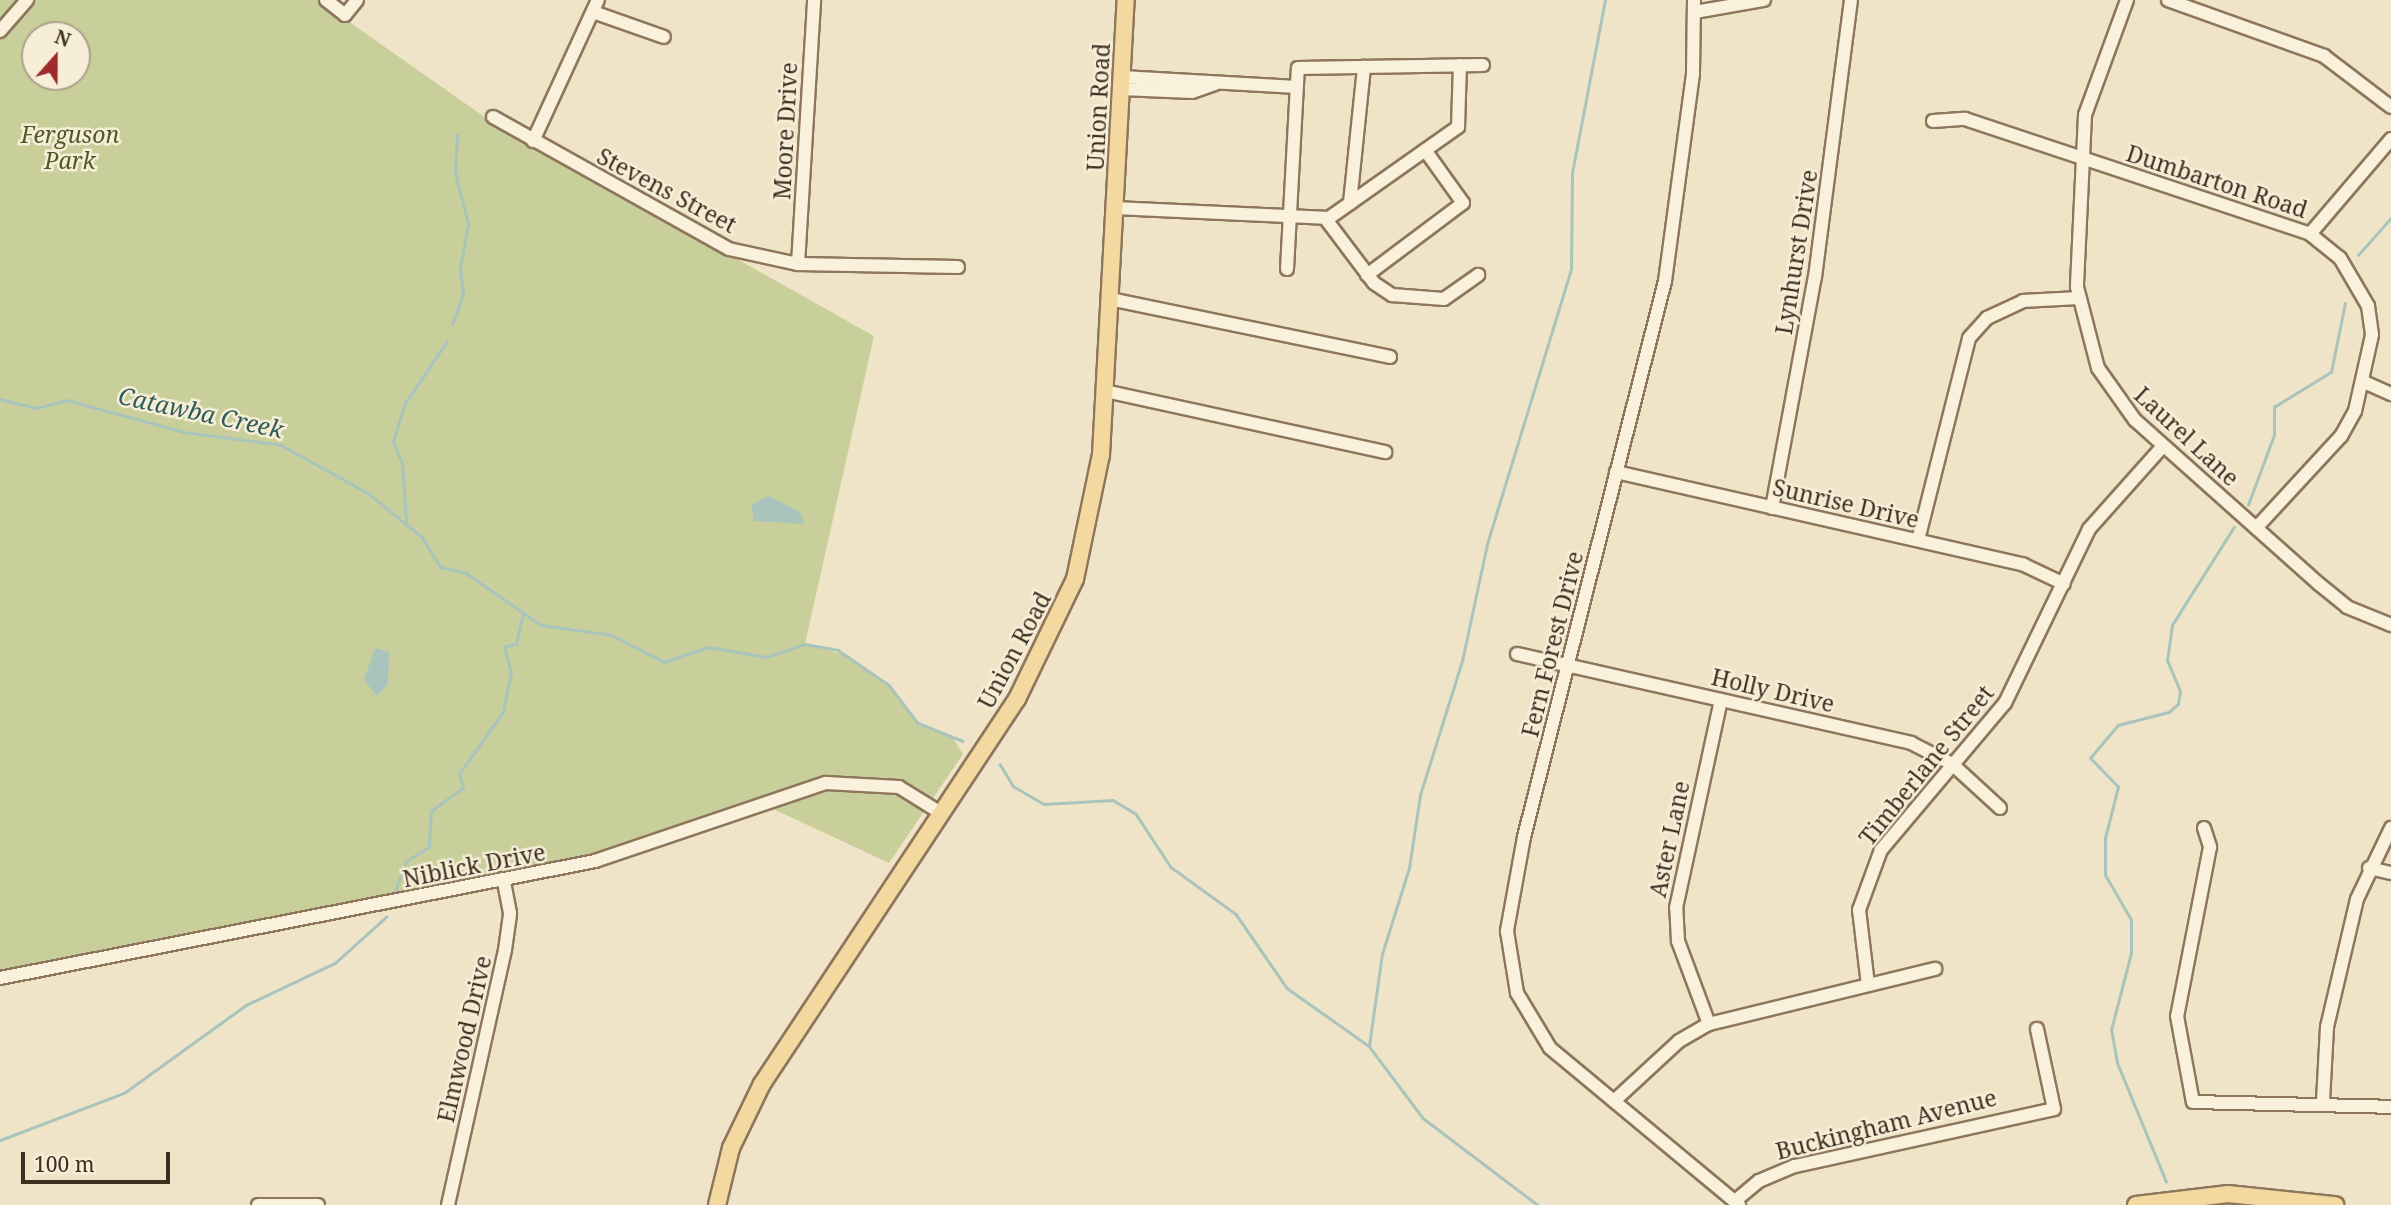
<!DOCTYPE html>
<html>
<head>
<meta charset="utf-8">
<style>
  body { margin:0 }
  #map { position:relative; width:2391px; height:1205px; overflow:hidden; background:#f0e4c8; font-family:"Noto Serif",serif }
  div>[style] { position:absolute }
  [style*='--x'] { left:calc(var(--x)*1px); top:calc(var(--y)*1px); width:calc(var(--w)*1px); rotate:calc(var(--a)*1deg) }
  .green>* { inset:0; background:#c9cf9b }
  .water>* { inset:0; background:#a9c4bc }
  .stream>* { height:2.5px; margin:-1.25px; padding:0 1.25px; transform-origin:1.25px; border-radius:1.25px; background:#a9c4bc }
  .roads { filter:drop-shadow(2px 0 #8d765c) drop-shadow(-2px 0 #8d765c) drop-shadow(0 2px #8d765c) drop-shadow(0 -2px #8d765c) }
  .minor>* { height:12px; margin:-6px; padding:0 6px; transform-origin:6px; border-radius:6px; background:#faf1dc }
  .major>* { height:16px; margin:-8px; padding:0 8px; transform-origin:8px; border-radius:8px; background:#f3d9a0 }
  span { translate:-50% -50%; white-space:nowrap; text-align:center; line-height:1.15; -webkit-text-stroke:5px #f7eed8; paint-order:stroke }
  .street-label { font-size:23px; color:#3d2e20 }
  .park-label { font-size:23px; color:#4d5a26; font-style:italic }
  .water-label { font-size:24px; color:#2f5d5a; font-style:italic }
  .north { position:absolute; left:21px; top:21px; width:70px; height:70px; box-sizing:border-box; background:#f7eed8; border:2px solid #ada18e; border-radius:50%; rotate:21deg; font-size:19px; font-weight:700; line-height:28px; text-align:center; color:#3d2e20 }
  .north::after { content:''; display:block; margin:auto; width:24px; height:32px; background:#9e2a2b; clip-path:polygon(50% 0,100% 100%,50% 72%,0 100%) }
  .scale { position:absolute; left:21px; top:1152px; width:149px; height:32px; box-sizing:border-box; border:4px solid #3d2e20; border-top:0; padding-left:9px; font-size:21px; line-height:24px; white-space:nowrap; color:#3d2e20; -webkit-text-stroke:5px #f7eed8; paint-order:stroke }
</style>
</head>
<body>
<div id="map">
  <div class="green">
    <div style="clip-path:polygon(evenodd,0 0,318px 0,486px 118px,874px 336px,805px 644px,849px 656px,889px 685px,918px 723px,951px 735px,963px 754px,889px 863px,758px 802px,594px 858px,0 974px,0 0,35px 35px,77px 35px,77px 77px,35px 77px,35px 35px)"></div>
  </div>
  <div class="water">
    <div style="clip-path:polygon(769px 496px,800px 512px,804px 524px,754px 521px,751px 505px)"></div>
    <div style="clip-path:polygon(375px 648px,389px 652px,388px 684px,377px 696px,364px 680px)"></div>
  </div>
  <div class="stream">
    <div style="--x:2358;--y:255;--w:50;--a:-48.3"></div>
    <div style="--x:452;--y:325;--w:33;--a:-70"></div>
    <div style="--x:463;--y:294;--w:25;--a:-97"></div>
    <div style="--x:460;--y:269;--w:46;--a:-79.9"></div>
    <div style="--x:468;--y:224;--w:53;--a:-104.3"></div>
    <div style="--x:455;--y:173;--w:38;--a:-87"></div>
    <div style="--x:0;--y:399;--w:38;--a:14"></div>
    <div style="--x:37;--y:408;--w:31;--a:-15"></div>
    <div style="--x:67;--y:400;--w:121;--a:15.3"></div>
    <div style="--x:184;--y:432;--w:98;--a:7.6"></div>
    <div style="--x:281;--y:445;--w:99;--a:28.9"></div>
    <div style="--x:368;--y:493;--w:70;--a:39.2"></div>
    <div style="--x:422;--y:537;--w:36;--a:58"></div>
    <div style="--x:441;--y:567;--w:26;--a:13"></div>
    <div style="--x:466;--y:573;--w:91;--a:34.7"></div>
    <div style="--x:541;--y:625;--w:72;--a:8"></div>
    <div style="--x:612;--y:635;--w:59;--a:27.4"></div>
    <div style="--x:664;--y:662;--w:46;--a:-18.8"></div>
    <div style="--x:708;--y:647;--w:59;--a:9.8"></div>
    <div style="--x:766;--y:657;--w:41;--a:-18.4"></div>
    <div style="--x:805;--y:644;--w:34;--a:10"></div>
    <div style="--x:838;--y:650;--w:62;--a:34.5"></div>
    <div style="--x:889;--y:685;--w:48;--a:52.7"></div>
    <div style="--x:918;--y:723;--w:48;--a:21.8"></div>
    <div style="--x:2248;--y:505;--w:75;--a:-69.6"></div>
    <div style="--x:2274;--y:435;--w:28;--a:-90"></div>
    <div style="--x:2274;--y:407;--w:67;--a:-31.6"></div>
    <div style="--x:2331;--y:372;--w:70;--a:-78.5"></div>
    <div style="--x:406;--y:522;--w:58;--a:-93.9"></div>
    <div style="--x:402;--y:464;--w:24;--a:-112"></div>
    <div style="--x:393;--y:442;--w:39;--a:-73"></div>
    <div style="--x:404;--y:405;--w:77;--a:-56.1"></div>
    <div style="--x:1000;--y:764;--w:26;--a:59"></div>
    <div style="--x:1013;--y:786;--w:36;--a:30"></div>
    <div style="--x:1044;--y:804;--w:69;--a:-3.3"></div>
    <div style="--x:1113;--y:800;--w:27;--a:31"></div>
    <div style="--x:1136;--y:814;--w:64;--a:56.6"></div>
    <div style="--x:1171;--y:867;--w:80;--a:35.9"></div>
    <div style="--x:1236;--y:914;--w:90;--a:55.4"></div>
    <div style="--x:1287;--y:988;--w:100;--a:35.3"></div>
    <div style="--x:1369;--y:1046;--w:90;--a:53.1"></div>
    <div style="--x:1423;--y:1118;--w:144;--a:37.1"></div>
    <div style="--x:394;--y:894;--w:35;--a:-70"></div>
    <div style="--x:406;--y:861;--w:27;--a:-31"></div>
    <div style="--x:429;--y:847;--w:36;--a:-87"></div>
    <div style="--x:431;--y:811;--w:39;--a:-36"></div>
    <div style="--x:463;--y:788;--w:15;--a:-106"></div>
    <div style="--x:459;--y:774;--w:76;--a:-54.6"></div>
    <div style="--x:503;--y:712;--w:41;--a:-78.7"></div>
    <div style="--x:511;--y:672;--w:26;--a:-106"></div>
    <div style="--x:504;--y:647;--w:12;--a:-14"></div>
    <div style="--x:516;--y:644;--w:32;--a:-77"></div>
    <div style="--x:1369;--y:1046;--w:93;--a:-82"></div>
    <div style="--x:1382;--y:954;--w:90;--a:-72.6"></div>
    <div style="--x:1409;--y:868;--w:74;--a:-81.4"></div>
    <div style="--x:1420;--y:795;--w:140;--a:-72.6"></div>
    <div style="--x:1462;--y:661;--w:120;--a:-77.9"></div>
    <div style="--x:1487;--y:544;--w:288;--a:-73"></div>
    <div style="--x:1571;--y:269;--w:96;--a:-89.4"></div>
    <div style="--x:1572;--y:173;--w:176;--a:-79.2"></div>
    <div style="--x:0;--y:1140;--w:133;--a:-20.8"></div>
    <div style="--x:124;--y:1093;--w:150;--a:-35.8"></div>
    <div style="--x:246;--y:1005;--w:98;--a:-25.3"></div>
    <div style="--x:335;--y:963;--w:69;--a:-42"></div>
    <div style="--x:2166;--y:1182;--w:129;--a:-112.4"></div>
    <div style="--x:2117;--y:1063;--w:34;--a:-100"></div>
    <div style="--x:2111;--y:1030;--w:80;--a:-75.4"></div>
    <div style="--x:2131;--y:953;--w:33;--a:-90"></div>
    <div style="--x:2131;--y:920;--w:52;--a:-120"></div>
    <div style="--x:2105;--y:875;--w:37;--a:-90"></div>
    <div style="--x:2105;--y:838;--w:53;--a:-75.7"></div>
    <div style="--x:2118;--y:787;--w:40;--a:-134"></div>
    <div style="--x:2090;--y:758;--w:43;--a:-49.7"></div>
    <div style="--x:2118;--y:725;--w:53;--a:-14.3"></div>
    <div style="--x:2169;--y:712;--w:12;--a:-42"></div>
    <div style="--x:2178;--y:704;--w:13;--a:-81"></div>
    <div style="--x:2180;--y:691;--w:33;--a:-113"></div>
    <div style="--x:2167;--y:661;--w:36;--a:-82"></div>
    <div style="--x:2172;--y:625;--w:116;--a:-57.7"></div>
  </div>
  <div class="roads">
    <div class="minor">
      <div style="--x:326;--y:0;--w:24;--a:38"></div>
      <div style="--x:345;--y:15;--w:19;--a:-51"></div>
      <div style="--x:1694;--y:0;--w:74;--a:90.8"></div>
      <div style="--x:1693;--y:74;--w:209;--a:97.7"></div>
      <div style="--x:1665;--y:281;--w:574;--a:104.23"></div>
      <div style="--x:1524;--y:837;--w:96;--a:100.3"></div>
      <div style="--x:1507;--y:931;--w:63;--a:80.8"></div>
      <div style="--x:1517;--y:993;--w:64;--a:59"></div>
      <div style="--x:1550;--y:1048;--w:246;--a:39.7"></div>
      <div style="--x:2127;--y:0;--w:122;--a:110.1"></div>
      <div style="--x:2085;--y:115;--w:172;--a:92.7"></div>
      <div style="--x:2077;--y:287;--w:84;--a:75.5"></div>
      <div style="--x:2098;--y:368;--w:64;--a:54.6"></div>
      <div style="--x:2135;--y:420;--w:246;--a:41.7"></div>
      <div style="--x:2319;--y:584;--w:36;--a:39"></div>
      <div style="--x:2347;--y:607;--w:48;--a:22.2"></div>
      <div style="--x:2168;--y:0;--w:166;--a:19.7"></div>
      <div style="--x:2324;--y:56;--w:84;--a:37.3"></div>
      <div style="--x:593;--y:12;--w:75;--a:19.4"></div>
      <div style="--x:1695;--y:12;--w:70;--a:-9.9"></div>
      <div style="--x:0;--y:31;--w:41;--a:-48.9"></div>
      <div style="--x:1122;--y:77;--w:175;--a:3.3"></div>
      <div style="--x:1121;--y:89;--w:71;--a:2.4"></div>
      <div style="--x:1192;--y:92;--w:24;--a:-19"></div>
      <div style="--x:493;--y:117;--w:270;--a:29.2"></div>
      <div style="--x:729;--y:249;--w:71;--a:12.3"></div>
      <div style="--x:798;--y:264;--w:160;--a:1.1"></div>
      <div style="--x:1933;--y:121;--w:32;--a:-4"></div>
      <div style="--x:1965;--y:119;--w:364;--a:18.4"></div>
      <div style="--x:2310;--y:234;--w:38;--a:39"></div>
      <div style="--x:2340;--y:258;--w:56;--a:59.7"></div>
      <div style="--x:2368;--y:306;--w:29;--a:82"></div>
      <div style="--x:2372;--y:335;--w:78;--a:102.6"></div>
      <div style="--x:2355;--y:411;--w:29;--a:119"></div>
      <div style="--x:2341;--y:436;--w:125;--a:132.7"></div>
      <div style="--x:533;--y:141;--w:155;--a:-65.3"></div>
      <div style="--x:1350;--y:203;--w:137;--a:-84.1"></div>
      <div style="--x:1115;--y:208;--w:214;--a:2.7"></div>
      <div style="--x:1329;--y:218;--w:158;--a:-35.2"></div>
      <div style="--x:1458;--y:127;--w:62;--a:-88.2"></div>
      <div style="--x:1325;--y:218;--w:81;--a:53"></div>
      <div style="--x:1374;--y:283;--w:22;--a:34"></div>
      <div style="--x:1392;--y:295;--w:52;--a:4.4"></div>
      <div style="--x:1444;--y:299;--w:42;--a:-35.2"></div>
      <div style="--x:2310;--y:234;--w:125;--a:-49.5"></div>
      <div style="--x:798;--y:264;--w:264;--a:-86.5"></div>
      <div style="--x:1287;--y:269;--w:201;--a:-86.9"></div>
      <div style="--x:1298;--y:68;--w:185;--a:-0.9"></div>
      <div style="--x:1367;--y:275;--w:120;--a:-36.9"></div>
      <div style="--x:1463;--y:203;--w:65;--a:-125.6"></div>
      <div style="--x:1110;--y:299;--w:286;--a:11.7"></div>
      <div style="--x:2364;--y:382;--w:30;--a:24"></div>
      <div style="--x:1105;--y:391;--w:287;--a:12.3"></div>
      <div style="--x:1616;--y:472;--w:418;--a:12.8"></div>
      <div style="--x:2024;--y:565;--w:44;--a:25.4"></div>
      <div style="--x:1772;--y:508;--w:235;--a:-79.5"></div>
      <div style="--x:1815;--y:277;--w:279;--a:-82.6"></div>
      <div style="--x:1918;--y:540;--w:208;--a:-75.8"></div>
      <div style="--x:1969;--y:338;--w:27;--a:-48"></div>
      <div style="--x:1987;--y:318;--w:40;--a:-25"></div>
      <div style="--x:2023;--y:301;--w:55;--a:-3.1"></div>
      <div style="--x:1517;--y:654;--w:404;--a:12.7"></div>
      <div style="--x:1911;--y:743;--w:46;--a:27.1"></div>
      <div style="--x:1952;--y:764;--w:65;--a:42.5"></div>
      <div style="--x:2204;--y:828;--w:20;--a:72"></div>
      <div style="--x:2210;--y:847;--w:172;--a:101"></div>
      <div style="--x:2177;--y:1016;--w:87;--a:79.5"></div>
      <div style="--x:2193;--y:1102;--w:198;--a:1.4"></div>
      <div style="--x:2369;--y:868;--w:23;--a:13"></div>
      <div style="--x:0;--y:978;--w:606;--a:-11.12"></div>
      <div style="--x:595;--y:861;--w:244;--a:-18.7"></div>
      <div style="--x:826;--y:783;--w:73;--a:3.1"></div>
      <div style="--x:899;--y:787;--w:49;--a:31.8"></div>
      <div style="--x:1868;--y:985;--w:76;--a:-96.8"></div>
      <div style="--x:1859;--y:910;--w:64;--a:-69.9"></div>
      <div style="--x:1881;--y:850;--w:192;--a:-49.9"></div>
      <div style="--x:2005;--y:703;--w:193;--a:-64.2"></div>
      <div style="--x:2089;--y:529;--w:111;--a:-48.3"></div>
      <div style="--x:1709;--y:1024;--w:89;--a:-110.5"></div>
      <div style="--x:1678;--y:941;--w:33;--a:-93"></div>
      <div style="--x:1676;--y:908;--w:213;--a:-77.8"></div>
      <div style="--x:1614;--y:1101;--w:88;--a:-42.7"></div>
      <div style="--x:1679;--y:1041;--w:34;--a:-30"></div>
      <div style="--x:1709;--y:1024;--w:233;--a:-13.7"></div>
      <div style="--x:2323;--y:1101;--w:74;--a:-86.9"></div>
      <div style="--x:2327;--y:1027;--w:131;--a:-76.8"></div>
      <div style="--x:2357;--y:899;--w:79;--a:-64.4"></div>
      <div style="--x:1735;--y:1201;--w:31;--a:-40"></div>
      <div style="--x:1759;--y:1181;--w:39;--a:-23"></div>
      <div style="--x:1795;--y:1166;--w:265;--a:-12.4"></div>
      <div style="--x:2054;--y:1109;--w:82;--a:-102"></div>
      <div style="--x:258;--y:1205;--w:60;--a:0"></div>
      <div style="--x:448;--y:1205;--w:261;--a:-77.4"></div>
      <div style="--x:505;--y:950;--w:37;--a:-82"></div>
      <div style="--x:510;--y:913;--w:33;--a:-101"></div>
    </div>
    <div class="major">
      <div style="--x:717;--y:1205;--w:59;--a:-76.2"></div>
      <div style="--x:731;--y:1148;--w:71;--a:-64.2"></div>
      <div style="--x:762;--y:1084;--w:462;--a:-56.5"></div>
      <div style="--x:1017;--y:699;--w:133;--a:-64.2"></div>
      <div style="--x:1075;--y:579;--w:127;--a:-78.2"></div>
      <div style="--x:1101;--y:455;--w:456;--a:-86.9"></div>
      <div style="--x:2136;--y:1205;--w:93;--a:-6.8"></div>
      <div style="--x:2228;--y:1194;--w:108;--a:5.9"></div>
    </div>
  </div>
  <div class="street-label">
    <span style="left:1098px;top:107px;rotate:-87deg">Union Road</span>
    <span style="left:785px;top:131px;rotate:-87deg">Moore Drive</span>
    <span style="left:2217px;top:181px;rotate:18deg">Dumbarton Road</span>
    <span style="left:667px;top:190px;rotate:28deg">Stevens Street</span>
    <span style="left:1796px;top:252px;rotate:-81deg">Lynhurst Drive</span>
    <span style="left:2187px;top:436px;rotate:43deg">Laurel Lane</span>
    <span style="left:1846px;top:503px;rotate:13deg">Sunrise Drive</span>
    <span style="left:1552px;top:644px;rotate:-76deg">Fern Forest Drive</span>
    <span style="left:1014px;top:650px;rotate:-62deg">Union Road</span>
    <span style="left:1773px;top:690px;rotate:13deg">Holly Drive</span>
    <span style="left:1926px;top:765px;rotate:-51deg">Timberlane Street</span>
    <span style="left:1669px;top:839px;rotate:-78deg">Aster Lane</span>
    <span style="left:474px;top:865px;rotate:-11deg">Niblick Drive</span>
    <span style="left:464px;top:1039px;rotate:-77deg">Elmwood Drive</span>
    <span style="left:1886px;top:1124px;rotate:-14deg">Buckingham Avenue</span>
  </div>
  <div class="park-label">
    <span style="left:70px;top:147px">Ferguson<br>Park</span>
  </div>
  <div class="water-label">
    <span style="left:201px;top:412px;rotate:12deg">Catawba Creek</span>
  </div>
  <div class="north">N</div>
  <div class="scale">100 m</div>
</div>
</body>
</html>
